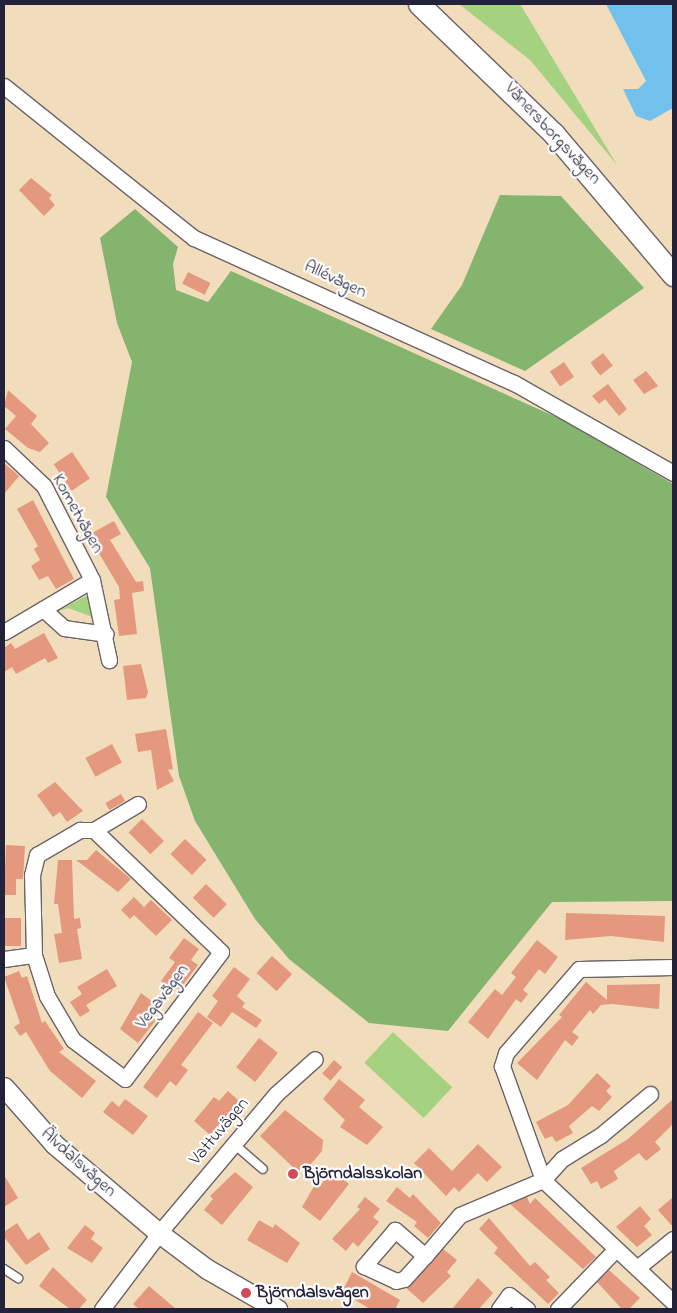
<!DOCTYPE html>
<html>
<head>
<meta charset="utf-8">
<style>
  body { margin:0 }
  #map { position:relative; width:677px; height:1313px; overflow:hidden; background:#f1ddbc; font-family:"Indie Flower",sans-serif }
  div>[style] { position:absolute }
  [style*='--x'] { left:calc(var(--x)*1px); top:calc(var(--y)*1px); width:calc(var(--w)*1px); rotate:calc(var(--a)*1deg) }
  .green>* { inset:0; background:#a5d280; transform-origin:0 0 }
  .forest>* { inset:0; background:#84b46e }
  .water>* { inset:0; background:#72c1ed }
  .building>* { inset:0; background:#e4987e; transform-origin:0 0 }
  .roads { filter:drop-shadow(1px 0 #6a6368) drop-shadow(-1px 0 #6a6368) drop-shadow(0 1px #6a6368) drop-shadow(0 -1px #6a6368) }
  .service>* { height:8px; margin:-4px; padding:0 4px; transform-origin:4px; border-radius:4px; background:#fff }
  .minor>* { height:15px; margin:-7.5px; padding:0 7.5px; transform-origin:7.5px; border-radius:7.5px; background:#fff }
  .tertiary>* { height:19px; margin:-9.5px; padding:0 9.5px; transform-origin:9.5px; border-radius:9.5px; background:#fff }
  .secondary>* { height:21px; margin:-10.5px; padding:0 10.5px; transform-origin:10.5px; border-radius:10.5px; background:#fff }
  .dots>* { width:14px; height:14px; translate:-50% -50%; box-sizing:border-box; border:2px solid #fff; border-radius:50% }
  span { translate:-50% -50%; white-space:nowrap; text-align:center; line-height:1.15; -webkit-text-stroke:4.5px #fff; paint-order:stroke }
  .street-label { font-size:18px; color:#22223b }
  .poi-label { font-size:18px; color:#22223b; font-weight:700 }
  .left { translate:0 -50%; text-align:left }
  .frame { position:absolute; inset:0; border:5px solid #22223b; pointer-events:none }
</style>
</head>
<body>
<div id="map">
  <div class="green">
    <div style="clip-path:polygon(459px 4px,520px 4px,617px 165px,530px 60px)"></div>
    <div style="clip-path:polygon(86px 596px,94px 601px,98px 619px,68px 608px,56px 612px)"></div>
    <div style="left:393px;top:1032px;width:81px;height:42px;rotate:43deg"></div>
  </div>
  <div class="forest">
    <div style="clip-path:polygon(500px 195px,561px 196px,644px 288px,525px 371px,431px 329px,462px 285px)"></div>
    <div style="clip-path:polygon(135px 209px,178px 247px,173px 264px,176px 290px,208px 302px,231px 271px,565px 421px,673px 484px,673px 901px,552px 902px,448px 1031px,369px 1023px,289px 959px,255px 919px,195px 821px,179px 776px,150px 568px,106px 497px,132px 362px,117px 323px,100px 238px)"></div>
  </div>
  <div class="water">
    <div style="clip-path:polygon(606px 4px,673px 4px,673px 108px,650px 121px,636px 116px,623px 89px,638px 89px,646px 81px)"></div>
  </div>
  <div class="building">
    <div style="clip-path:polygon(31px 178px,52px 195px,49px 198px,55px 205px,44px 216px,19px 190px)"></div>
    <div style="left:188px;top:272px;width:25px;height:13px;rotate:26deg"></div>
    <div style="left:603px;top:353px;width:16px;height:16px;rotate:52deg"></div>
    <div style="left:564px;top:362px;width:18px;height:17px;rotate:56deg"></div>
    <div style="clip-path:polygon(646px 371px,658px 386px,644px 394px,633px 380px)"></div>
    <div style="clip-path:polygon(608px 384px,627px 409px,619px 416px,605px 399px,599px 404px,592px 396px)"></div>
    <div style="clip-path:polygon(8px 390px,37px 416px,31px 424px,49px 443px,40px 452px,28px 448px,5px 429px,16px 416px,4px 406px)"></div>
    <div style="left:72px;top:452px;width:32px;height:22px;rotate:56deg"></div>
    <div style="clip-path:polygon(4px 463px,19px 476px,4px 494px)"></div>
    <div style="clip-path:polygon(33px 500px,74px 579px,56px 589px,48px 576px,39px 580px,31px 566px,40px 560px,34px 549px,38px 546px,17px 509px)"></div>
    <div style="clip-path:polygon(114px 521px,121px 534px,110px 540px,136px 582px,143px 581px,144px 591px,132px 593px,137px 634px,119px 636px,114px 600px,120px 599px,119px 587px,88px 535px)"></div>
    <div style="clip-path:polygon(44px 633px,58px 658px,48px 663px,45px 658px,16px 674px,12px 667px,4px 672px,4px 648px,11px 643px,15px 649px)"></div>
    <div style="clip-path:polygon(141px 664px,148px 692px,146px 698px,127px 700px,123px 666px)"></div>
    <div style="clip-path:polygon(166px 729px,173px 769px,168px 770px,174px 781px,157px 790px,151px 750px,138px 752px,135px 734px)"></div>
    <div style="left:112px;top:744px;width:21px;height:30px;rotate:62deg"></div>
    <div style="clip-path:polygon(55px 782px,83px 811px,67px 822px,60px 812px,53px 817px,37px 795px)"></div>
    <div style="left:121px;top:794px;width:8px;height:18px;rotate:60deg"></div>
    <div style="left:142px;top:819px;width:31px;height:19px;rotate:45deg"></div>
    <div style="left:185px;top:839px;width:30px;height:21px;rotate:44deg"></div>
    <div style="clip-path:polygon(6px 845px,25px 846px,23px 879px,16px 879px,16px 895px,4px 895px)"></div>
    <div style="clip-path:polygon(96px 850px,131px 879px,118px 892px,76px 860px,87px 860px)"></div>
    <div style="clip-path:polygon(58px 860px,72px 860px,74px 919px,80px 918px,81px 928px,77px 929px,82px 959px,59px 963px,54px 934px,62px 933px,58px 904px,54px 904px)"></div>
    <div style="left:206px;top:884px;width:29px;height:19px;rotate:44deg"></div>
    <div style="clip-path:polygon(134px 897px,144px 907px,151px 900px,172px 920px,156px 936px,134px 915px,130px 919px,121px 910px)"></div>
    <div style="clip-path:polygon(566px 913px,665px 916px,664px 942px,611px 936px,565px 940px)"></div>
    <div style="left:4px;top:918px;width:17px;height:28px"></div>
    <div style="clip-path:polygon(184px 938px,199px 949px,191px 960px,198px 965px,177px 993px,161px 981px,175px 962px,169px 958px)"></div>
    <div style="clip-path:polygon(537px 940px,558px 957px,545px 974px,539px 969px,523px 990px,528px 994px,521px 1003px,516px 999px,488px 1039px,468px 1022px,495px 989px,502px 995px,516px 977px,511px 973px)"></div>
    <div style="left:272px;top:956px;width:27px;height:23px;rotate:42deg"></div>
    <div style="clip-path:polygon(234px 967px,250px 979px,237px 996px,245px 1003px,242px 1007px,262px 1020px,256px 1028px,232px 1012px,221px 1027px,207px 1017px,218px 1001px,212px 996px)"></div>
    <div style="clip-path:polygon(107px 969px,117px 986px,86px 1005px,90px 1011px,80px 1017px,70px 1002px,82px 994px,77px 987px)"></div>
    <div style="clip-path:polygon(19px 971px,22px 978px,27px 976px,42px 1023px,45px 1021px,64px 1049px,59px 1052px,96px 1081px,82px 1098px,50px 1071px,26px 1032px,20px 1036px,14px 1027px,20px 1023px,4px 977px)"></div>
    <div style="clip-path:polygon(586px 982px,607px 1000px,607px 985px,660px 984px,659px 1009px,612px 1004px,601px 1005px,593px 1014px,590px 1010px,572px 1032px,579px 1037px,572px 1046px,565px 1040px,537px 1080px,517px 1063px,562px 1017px,559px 1015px)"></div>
    <div style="clip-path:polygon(141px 993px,157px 1005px,150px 1016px,156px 1020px,138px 1043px,120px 1029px)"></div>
    <div style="clip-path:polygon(198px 1012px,213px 1023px,181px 1065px,188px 1070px,176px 1086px,170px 1081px,157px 1098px,143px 1087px)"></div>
    <div style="left:259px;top:1038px;width:24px;height:37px;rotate:38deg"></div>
    <div style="left:334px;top:1060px;width:11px;height:18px;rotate:41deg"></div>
    <div style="clip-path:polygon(597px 1073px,611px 1086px,606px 1091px,612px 1097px,599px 1111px,592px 1106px,569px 1126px,573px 1133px,556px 1142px,552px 1136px,545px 1139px,536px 1122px,568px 1105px)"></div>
    <div style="clip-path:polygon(339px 1079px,365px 1100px,359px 1107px,383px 1127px,367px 1145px,340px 1127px,345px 1120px,323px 1099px)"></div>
    <div style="clip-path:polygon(228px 1091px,239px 1101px,210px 1135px,194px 1121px,214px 1097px,219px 1101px)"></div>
    <div style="clip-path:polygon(125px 1099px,148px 1116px,133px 1135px,103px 1112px,112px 1101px,119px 1107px)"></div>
    <div style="clip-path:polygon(673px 1099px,673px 1124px,655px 1142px,661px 1149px,646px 1161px,639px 1153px,614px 1171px,618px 1179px,601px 1189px,597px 1181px,591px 1184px,581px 1168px,628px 1139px)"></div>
    <div style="clip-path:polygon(285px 1110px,323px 1140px,322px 1151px,305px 1171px,296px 1170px,260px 1136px)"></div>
    <div style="clip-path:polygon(478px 1144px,502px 1167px,487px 1182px,478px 1173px,459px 1192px,454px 1187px,446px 1196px,414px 1163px,429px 1148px,452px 1171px)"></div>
    <div style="clip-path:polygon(332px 1171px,349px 1184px,320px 1221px,302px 1207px,317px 1181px,321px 1184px)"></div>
    <div style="clip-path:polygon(235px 1172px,253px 1187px,222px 1225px,204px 1210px,213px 1199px,210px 1196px)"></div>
    <div style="clip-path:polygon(4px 1175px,18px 1198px,4px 1207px)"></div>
    <div style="clip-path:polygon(397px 1187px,410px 1198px,413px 1194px,441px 1223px,428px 1238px,414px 1226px,417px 1222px,386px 1201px)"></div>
    <div style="clip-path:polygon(365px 1197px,380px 1209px,373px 1217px,379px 1222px,358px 1247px,353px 1242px,346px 1251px,332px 1239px,360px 1209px,357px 1207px)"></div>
    <div style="clip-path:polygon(527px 1197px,530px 1204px,535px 1198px,596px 1257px,583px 1269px,510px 1204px)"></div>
    <div style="clip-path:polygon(673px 1197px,673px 1227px,658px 1210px)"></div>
    <div style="clip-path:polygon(640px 1206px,651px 1219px,644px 1226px,652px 1235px,637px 1247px,616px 1227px)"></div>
    <div style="clip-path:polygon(489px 1218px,530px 1266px,535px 1262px,550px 1277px,546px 1280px,559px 1293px,548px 1304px,494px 1253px,498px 1248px,479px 1229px)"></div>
    <div style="clip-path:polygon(259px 1220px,273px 1228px,275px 1224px,300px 1243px,287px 1263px,247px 1240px)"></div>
    <div style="clip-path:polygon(17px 1223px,28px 1240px,39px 1232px,50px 1249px,26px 1265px,4px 1237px,4px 1232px)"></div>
    <div style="clip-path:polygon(85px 1225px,95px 1233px,91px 1239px,103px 1248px,92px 1263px,67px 1248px)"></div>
    <div style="clip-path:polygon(443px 1249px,457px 1260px,447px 1272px,451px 1276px,423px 1303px,406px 1288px)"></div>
    <div style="clip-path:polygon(53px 1267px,87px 1300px,79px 1309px,70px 1309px,39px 1286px)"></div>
    <div style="clip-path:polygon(609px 1270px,640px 1298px,629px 1309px,622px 1309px,597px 1282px)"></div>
    <div style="clip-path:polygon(352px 1272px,400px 1300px,395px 1309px,370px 1309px,342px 1292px)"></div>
    <div style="clip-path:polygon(478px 1278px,493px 1293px,479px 1309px,452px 1309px)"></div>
    <div style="clip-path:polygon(149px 1286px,176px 1309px,139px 1309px,133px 1304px)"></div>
  </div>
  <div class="roads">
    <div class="service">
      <div style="--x:234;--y:1144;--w:38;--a:41"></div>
      <div style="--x:4;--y:1269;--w:17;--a:33"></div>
    </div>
    <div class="minor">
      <div style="--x:4;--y:86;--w:243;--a:38.7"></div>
      <div style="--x:194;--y:238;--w:351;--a:24.4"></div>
      <div style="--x:514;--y:383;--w:183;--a:29.5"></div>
      <div style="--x:4;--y:448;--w:55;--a:43.5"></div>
      <div style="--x:44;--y:486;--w:106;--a:62.9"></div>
      <div style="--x:92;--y:580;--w:82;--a:78"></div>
      <div style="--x:43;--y:609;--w:28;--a:42"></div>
      <div style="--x:64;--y:628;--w:42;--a:8.1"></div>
      <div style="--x:4;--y:632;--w:102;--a:-30.6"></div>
      <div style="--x:80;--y:830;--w:14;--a:0"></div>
      <div style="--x:94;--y:830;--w:176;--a:43.8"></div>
      <div style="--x:221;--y:952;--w:159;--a:127.1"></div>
      <div style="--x:125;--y:1079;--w:65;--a:-143.1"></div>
      <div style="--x:73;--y:1040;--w:51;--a:-120.6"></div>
      <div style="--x:47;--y:996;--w:43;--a:-107.6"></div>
      <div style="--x:34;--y:955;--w:80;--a:-91.4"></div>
      <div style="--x:32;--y:875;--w:21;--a:-76"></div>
      <div style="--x:37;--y:855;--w:50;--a:-30.2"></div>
      <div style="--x:94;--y:830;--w:51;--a:-30.6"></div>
      <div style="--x:4;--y:959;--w:30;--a:-8"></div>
      <div style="--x:673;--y:967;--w:94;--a:178.8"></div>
      <div style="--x:579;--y:969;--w:111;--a:131"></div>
      <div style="--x:506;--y:1053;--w:14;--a:107"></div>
      <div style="--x:502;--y:1066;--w:121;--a:70.2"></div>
      <div style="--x:543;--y:1180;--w:178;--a:43.2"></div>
      <div style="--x:425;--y:1256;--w:40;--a:-139"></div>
      <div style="--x:395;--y:1230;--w:48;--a:130.7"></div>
      <div style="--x:364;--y:1266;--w:35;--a:25"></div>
      <div style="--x:396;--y:1281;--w:8;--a:-14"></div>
      <div style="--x:404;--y:1279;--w:31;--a:-48"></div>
      <div style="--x:425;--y:1256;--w:54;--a:-49.5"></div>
      <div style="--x:460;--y:1215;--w:90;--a:-22.9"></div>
      <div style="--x:543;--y:1180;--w:28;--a:-48"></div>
      <div style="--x:562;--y:1159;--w:46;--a:-31.6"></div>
      <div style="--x:601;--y:1135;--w:64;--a:-39.9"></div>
      <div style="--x:637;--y:1268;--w:46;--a:-38.9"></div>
      <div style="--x:102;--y:1309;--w:103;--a:-52.9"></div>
      <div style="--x:164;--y:1227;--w:174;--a:-49.9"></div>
      <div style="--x:276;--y:1094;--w:52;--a:-41.9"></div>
      <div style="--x:499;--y:1309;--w:17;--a:-54"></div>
      <div style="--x:509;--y:1295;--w:23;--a:38"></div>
      <div style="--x:558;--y:1309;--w:82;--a:-46"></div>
    </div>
    <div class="tertiary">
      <div style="--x:4;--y:1087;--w:76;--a:48.7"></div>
      <div style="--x:54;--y:1144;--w:138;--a:40.3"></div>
      <div style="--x:159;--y:1233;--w:60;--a:36.9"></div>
      <div style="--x:207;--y:1269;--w:81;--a:29.7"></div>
    </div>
    <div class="secondary">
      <div style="--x:419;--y:4;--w:187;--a:43.9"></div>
      <div style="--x:554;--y:134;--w:185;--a:49.8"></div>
    </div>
  </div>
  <div class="dots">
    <div style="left:293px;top:1174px;background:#d1495b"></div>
    <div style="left:246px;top:1293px;background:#d1495b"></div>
  </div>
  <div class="street-label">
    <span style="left:552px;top:134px;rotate:47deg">Vänersborgsvägen</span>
    <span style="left:335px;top:280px;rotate:25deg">Allévägen</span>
    <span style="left:77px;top:514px;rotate:61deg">Kometvägen</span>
    <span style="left:163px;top:997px;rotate:-53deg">Vegavägen</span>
    <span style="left:220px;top:1132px;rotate:-50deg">Vattuvägen</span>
    <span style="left:78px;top:1163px;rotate:42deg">Älvdalsvägen</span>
  </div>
  <div class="poi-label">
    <span class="left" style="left:303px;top:1174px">Björndalsskolan</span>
    <span class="left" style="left:256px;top:1293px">Björndalsvägen</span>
  </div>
  <div class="frame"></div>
</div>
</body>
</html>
